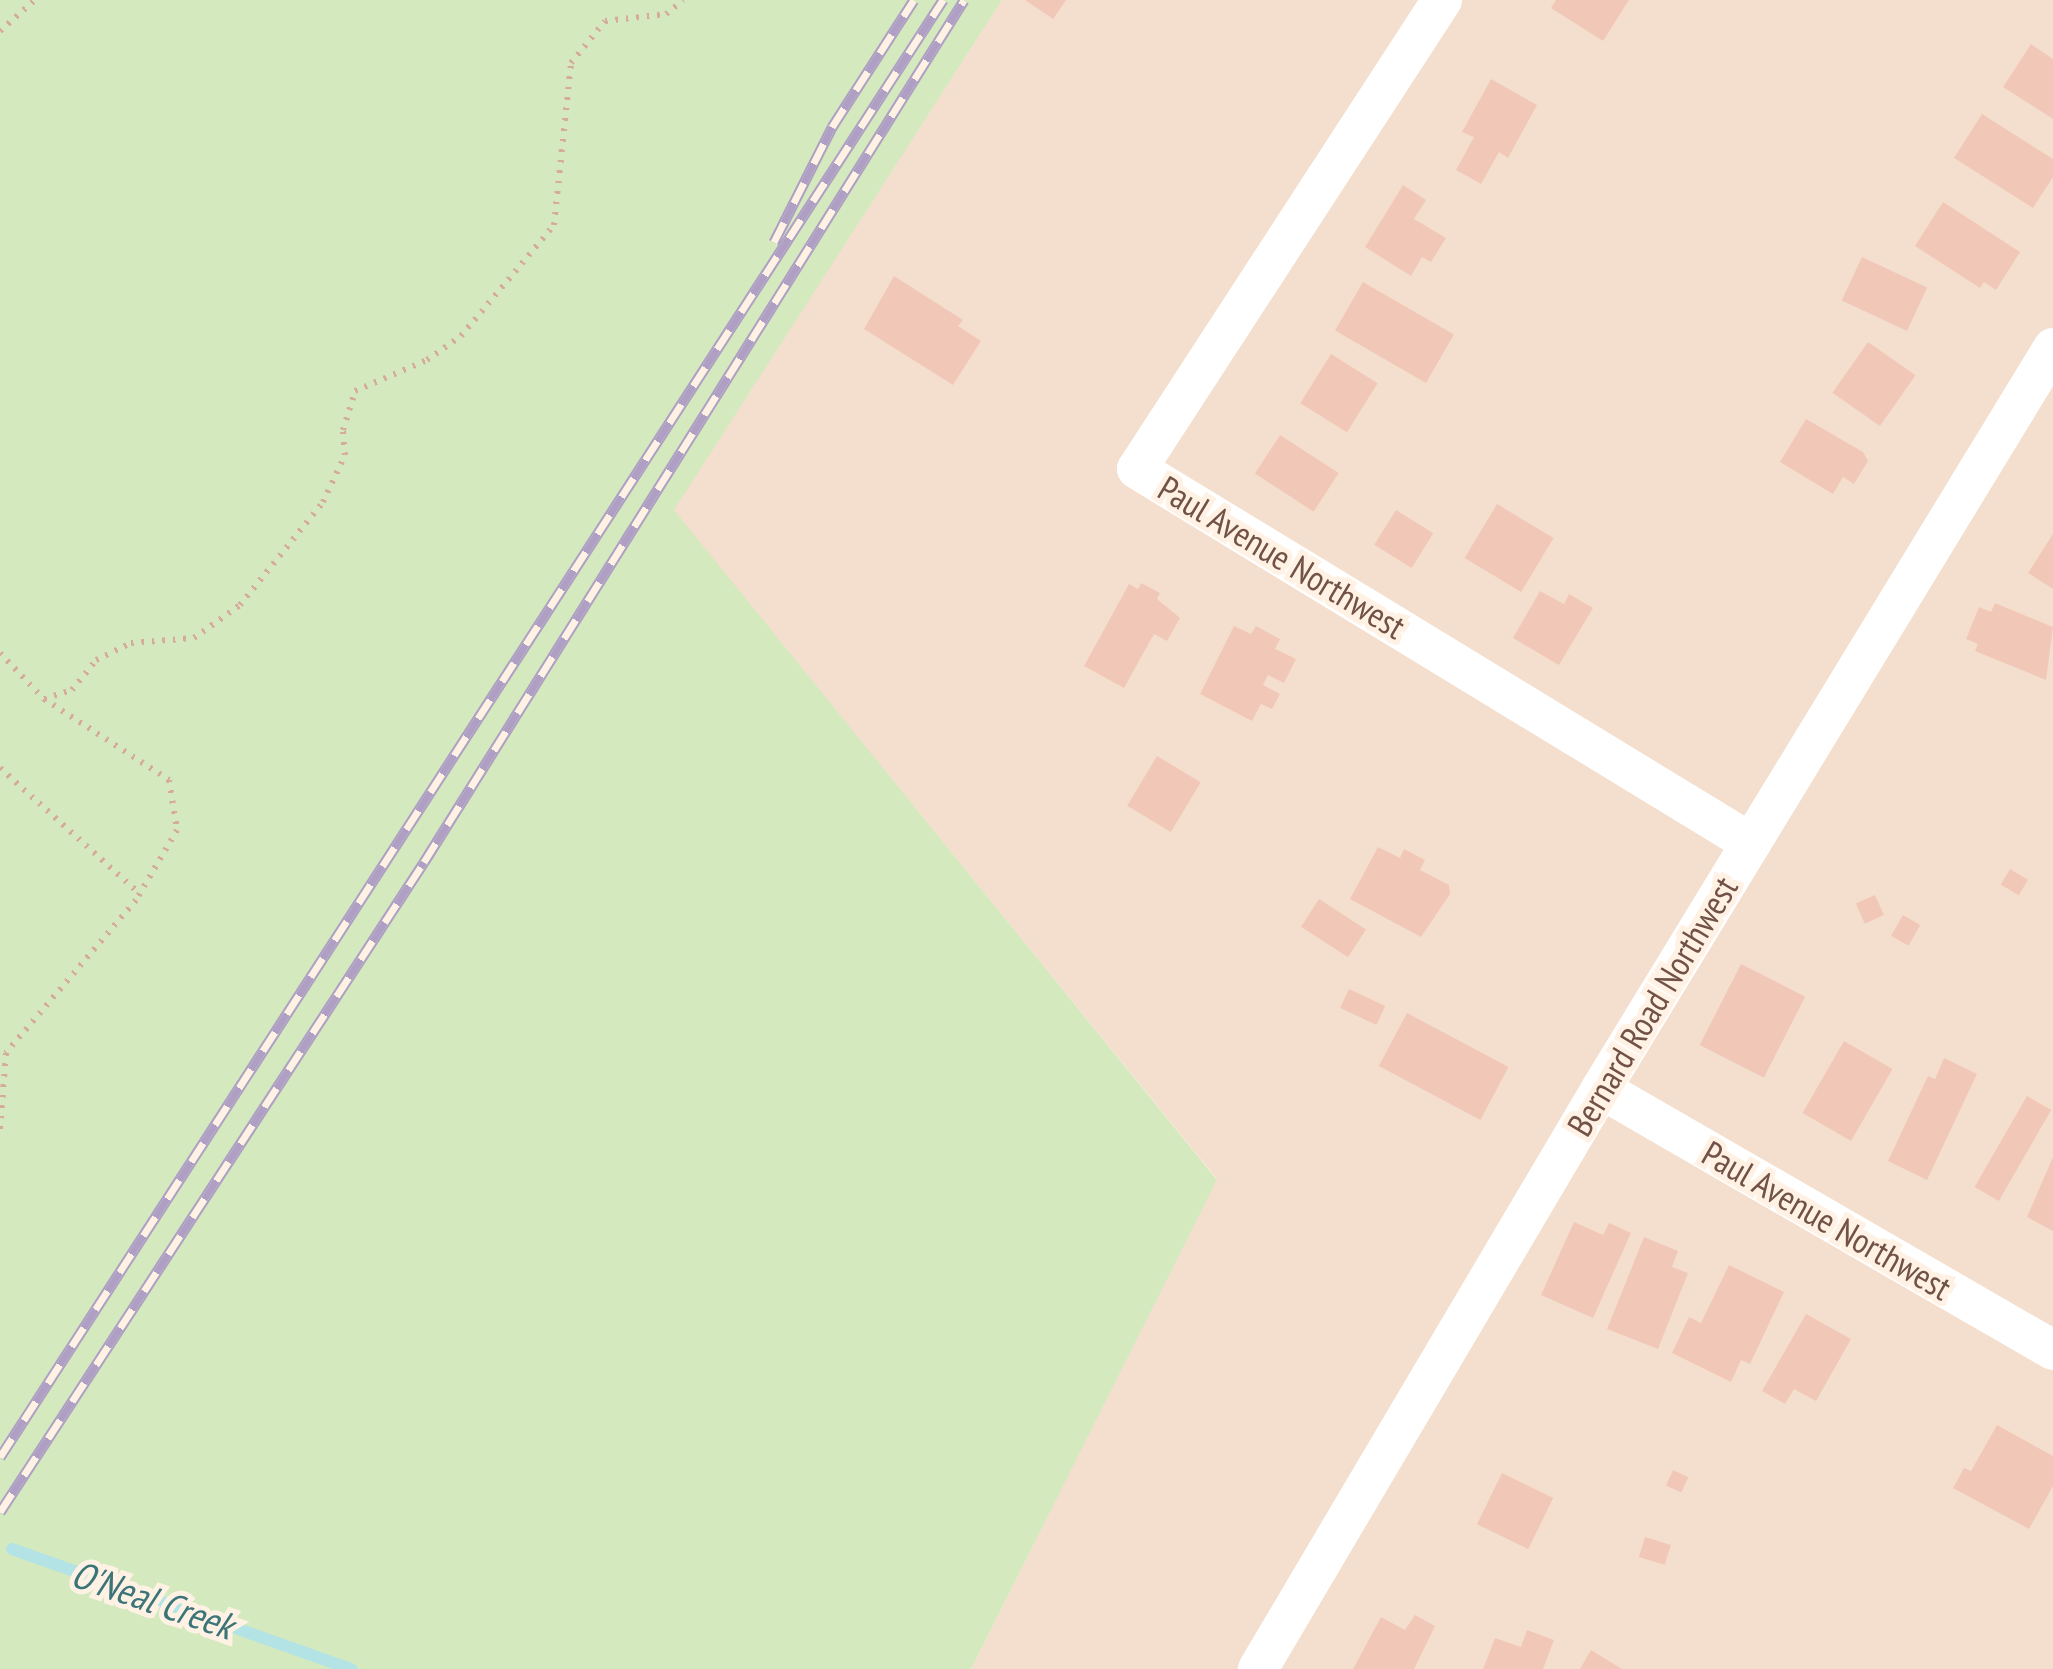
<!DOCTYPE html>
<html>
<head>
<meta charset="utf-8">
<style>
  body { margin:0 }
  #map { position:relative; width:2053px; height:1669px; overflow:hidden; background:#fceedf; font-family:"PT Sans Narrow",sans-serif }
  div>[style] { position:absolute }
  [style*='--x'] { left:calc(var(--x)*1px); top:calc(var(--y)*1px); width:calc(var(--w)*1px); rotate:calc(var(--a)*1deg) }
  .residential>* { inset:0; background:#f4dfce }
  .green>* { inset:0; background:#d4e9be }
  .stream>* { height:12px; margin:-6px; padding:0 6px; transform-origin:6px; border-radius:6px; background:#b4e3e5 }
  .building>* { inset:0; background:#f1c8b7; transform-origin:0 0 }
  .path>* { height:6px; margin-top:-3px; transform-origin:0; background:repeating-linear-gradient(90deg,#d6ab9b 0 2.5px,transparent 0 10.5px) }
  .street>* { height:40px; margin:-20px; padding:0 20px; transform-origin:20px; border-radius:20px; background:#fff }
  .rail>* { height:11px; margin-top:-5.5px; transform-origin:0; background:repeating-linear-gradient(90deg,#fff2e5 0 22px,#af9fc4 0 44px); box-sizing:border-box; border-block:2px solid #af9fc4 }
  span { translate:-50% -50%; white-space:nowrap; text-align:center; line-height:1.15; -webkit-text-stroke:10px #fff2e5; paint-order:stroke }
  .street-label { font-size:35px; color:#725247 }
  .water-label { font-size:38px; color:#3b7578; font-style:italic }
</style>
</head>
<body>
<div id="map">
  <div class="residential">
    <div style="clip-path:polygon(1002px 0,2053px 0,2053px 1669px,971px 1669px,1217px 1179px,673px 510px)"></div>
  </div>
  <div class="green">
    <div style="clip-path:polygon(0 0,1002px 0,674px 510px,1217px 1180px,971px 1669px,0 1669px)"></div>
  </div>
  <div class="stream">
    <div style="--x:12;--y:1549;--w:360;--a:19.5"></div>
  </div>
  <div class="building">
    <div style="clip-path:polygon(1025px 0,1066px 0,1053px 19px)"></div>
    <div style="clip-path:polygon(1556px 0,1629px 0,1603px 41px,1551px 8px)"></div>
    <div style="clip-path:polygon(2031px 44px,2053px 59px,2053px 119px,2003px 87px)"></div>
    <div style="clip-path:polygon(1491px 79px,1537px 105px,1508px 158px,1499px 152px,1481px 184px,1456px 170px,1474px 137px,1462px 132px)"></div>
    <div style="clip-path:polygon(1982px 114px,2053px 159px,2053px 177px,2033px 208px,1954px 158px)"></div>
    <div style="clip-path:polygon(1403px 185px,1426px 200px,1414px 219px,1446px 238px,1431px 262px,1422px 257px,1411px 276px,1365px 247px)"></div>
    <div style="clip-path:polygon(1943px 202px,2020px 252px,1996px 290px,1984px 282px,1980px 288px,1915px 246px)"></div>
    <div style="left:1862px;top:257px;width:72px;height:48px;rotate:25deg"></div>
    <div style="clip-path:polygon(894px 276px,963px 320px,958px 326px,981px 341px,953px 385px,864px 329px)"></div>
    <div style="left:1363px;top:282px;width:105px;height:56px;rotate:30deg"></div>
    <div style="left:1868px;top:342px;width:58px;height:62px;rotate:35deg"></div>
    <div style="left:1331px;top:354px;width:55px;height:58px;rotate:32deg"></div>
    <div style="clip-path:polygon(1806px 419px,1863px 452px,1868px 461px,1854px 484px,1843px 477px,1833px 494px,1780px 462px)"></div>
    <div style="left:1280px;top:435px;width:70px;height:46px;rotate:33deg"></div>
    <div style="left:1497px;top:504px;width:66px;height:63px;rotate:31deg"></div>
    <div style="left:1396px;top:510px;width:44px;height:41px;rotate:32deg"></div>
    <div style="clip-path:polygon(2053px 534px,2053px 589px,2028px 573px)"></div>
    <div style="clip-path:polygon(1141px 583px,1160px 593px,1157px 599px,1180px 618px,1167px 641px,1154px 634px,1124px 688px,1084px 666px,1129px 584px,1138px 589px)"></div>
    <div style="clip-path:polygon(1540px 591px,1564px 604px,1569px 594px,1593px 608px,1559px 665px,1513px 638px)"></div>
    <div style="clip-path:polygon(1995px 603px,2053px 627px,2046px 680px,1975px 651px,1978px 644px,1966px 639px,1979px 607px,1991px 612px)"></div>
    <div style="clip-path:polygon(1234px 626px,1251px 634px,1256px 626px,1280px 639px,1275px 649px,1296px 659px,1284px 683px,1268px 675px,1263px 685px,1280px 694px,1272px 709px,1261px 704px,1252px 721px,1200px 694px)"></div>
    <div style="left:1157px;top:756px;width:51px;height:58px;rotate:31deg"></div>
    <div style="clip-path:polygon(1378px 847px,1400px 858px,1404px 849px,1425px 860px,1420px 870px,1449px 885px,1450px 894px,1421px 937px,1350px 899px)"></div>
    <div style="left:2010px;top:869px;width:21px;height:18px;rotate:31deg"></div>
    <div style="left:1875px;top:895px;width:22px;height:21px;rotate:66deg"></div>
    <div style="left:1319px;top:899px;width:56px;height:33px;rotate:33deg"></div>
    <div style="left:1903px;top:915px;width:20px;height:24px;rotate:30deg"></div>
    <div style="left:1741px;top:964px;width:72px;height:91px;rotate:27deg"></div>
    <div style="left:1349px;top:989px;width:40px;height:21px;rotate:25deg"></div>
    <div style="left:1407px;top:1013px;width:115px;height:60px;rotate:28deg"></div>
    <div style="left:1844px;top:1041px;width:56px;height:83px;rotate:30deg"></div>
    <div style="clip-path:polygon(1944px 1058px,1977px 1074px,1927px 1180px,1888px 1161px,1928px 1076px,1935px 1079px)"></div>
    <div style="left:2027px;top:1096px;width:28px;height:105px;rotate:30deg"></div>
    <div style="clip-path:polygon(2053px 1157px,2053px 1231px,2027px 1217px)"></div>
    <div style="clip-path:polygon(1574px 1222px,1603px 1235px,1609px 1223px,1631px 1233px,1593px 1318px,1541px 1295px)"></div>
    <div style="clip-path:polygon(1644px 1237px,1678px 1251px,1672px 1267px,1688px 1273px,1658px 1349px,1607px 1329px)"></div>
    <div style="clip-path:polygon(1729px 1265px,1784px 1292px,1750px 1364px,1741px 1360px,1731px 1382px,1672px 1353px,1689px 1317px,1701px 1323px)"></div>
    <div style="clip-path:polygon(1806px 1314px,1851px 1339px,1816px 1401px,1794px 1389px,1785px 1404px,1762px 1391px)"></div>
    <div style="clip-path:polygon(1997px 1425px,2053px 1456px,2053px 1486px,2029px 1529px,1953px 1488px,1964px 1468px,1971px 1471px)"></div>
    <div style="left:1673px;top:1470px;width:17px;height:17px;rotate:25deg"></div>
    <div style="left:1502px;top:1473px;width:57px;height:57px;rotate:26deg"></div>
    <div style="left:1645px;top:1537px;width:27px;height:21px;rotate:17deg"></div>
    <div style="clip-path:polygon(1415px 1615px,1435px 1626px,1414px 1669px,1353px 1669px,1381px 1617px,1405px 1630px)"></div>
    <div style="clip-path:polygon(1527px 1630px,1554px 1640px,1543px 1669px,1483px 1669px,1495px 1638px,1521px 1647px)"></div>
    <div style="clip-path:polygon(1591px 1650px,1622px 1669px,1580px 1669px)"></div>
  </div>
  <div class="path">
    <div style="--x:0;--y:31;--w:47;--a:-41.5"></div>
    <div style="--x:0;--y:653;--w:64;--a:46.3"></div>
    <div style="--x:44;--y:699;--w:149;--a:32.9"></div>
    <div style="--x:169;--y:780;--w:51;--a:80.9"></div>
    <div style="--x:177;--y:830;--w:81;--a:120.4"></div>
    <div style="--x:136;--y:900;--w:201;--a:130.4"></div>
    <div style="--x:6;--y:1053;--w:77;--a:94.5"></div>
    <div style="--x:44;--y:699;--w:29;--a:-18"></div>
    <div style="--x:72;--y:690;--w:38;--a:-51"></div>
    <div style="--x:96;--y:660;--w:39;--a:-26"></div>
    <div style="--x:131;--y:643;--w:63;--a:-4.5"></div>
    <div style="--x:194;--y:638;--w:57;--a:-35.7"></div>
    <div style="--x:240;--y:605;--w:132;--a:-51.1"></div>
    <div style="--x:323;--y:502;--w:52;--a:-64.9"></div>
    <div style="--x:345;--y:455;--w:25;--a:-95"></div>
    <div style="--x:343;--y:430;--w:41;--a:-72.9"></div>
    <div style="--x:355;--y:391;--w:78;--a:-23.3"></div>
    <div style="--x:427;--y:360;--w:42;--a:-35.2"></div>
    <div style="--x:461;--y:336;--w:145;--a:-50"></div>
    <div style="--x:554;--y:225;--w:163;--a:-84"></div>
    <div style="--x:571;--y:63;--w:54;--a:-51"></div>
    <div style="--x:605;--y:21;--w:61;--a:-6.5"></div>
    <div style="--x:666;--y:14;--w:22;--a:-39"></div>
    <div style="--x:0;--y:768;--w:188;--a:42"></div>
  </div>
  <div class="street">
    <div style="--x:1442;--y:0;--w:559;--a:123.04"></div>
    <div style="--x:1137;--y:469;--w:719;--a:31.35"></div>
    <div style="--x:1601;--y:1089;--w:522;--a:30"></div>
    <div style="--x:1258;--y:1669;--w:674;--a:-59.4"></div>
    <div style="--x:1601;--y:1089;--w:868;--a:-58.62"></div>
  </div>
  <div class="rail">
    <div style="--x:774;--y:242;--w:129;--a:-63.2"></div>
    <div style="--x:832;--y:127;--w:151;--a:-57.2"></div>
    <div style="--x:0;--y:1457;--w:1736;--a:-57.09"></div>
    <div style="--x:0;--y:1512;--w:776;--a:-56.88"></div>
    <div style="--x:424;--y:862;--w:1017;--a:-57.93"></div>
  </div>
  <div class="street-label">
    <span style="left:1282px;top:557px;rotate:31deg">Paul Avenue Northwest</span>
    <span style="left:1652px;top:1006px;rotate:-59deg">Bernard Road Northwest</span>
    <span style="left:1827px;top:1220px;rotate:30deg">Paul Avenue Northwest</span>
  </div>
  <div class="water-label">
    <span style="left:153px;top:1599px;rotate:19deg">O'Neal Creek</span>
  </div>
</div>
</body>
</html>
